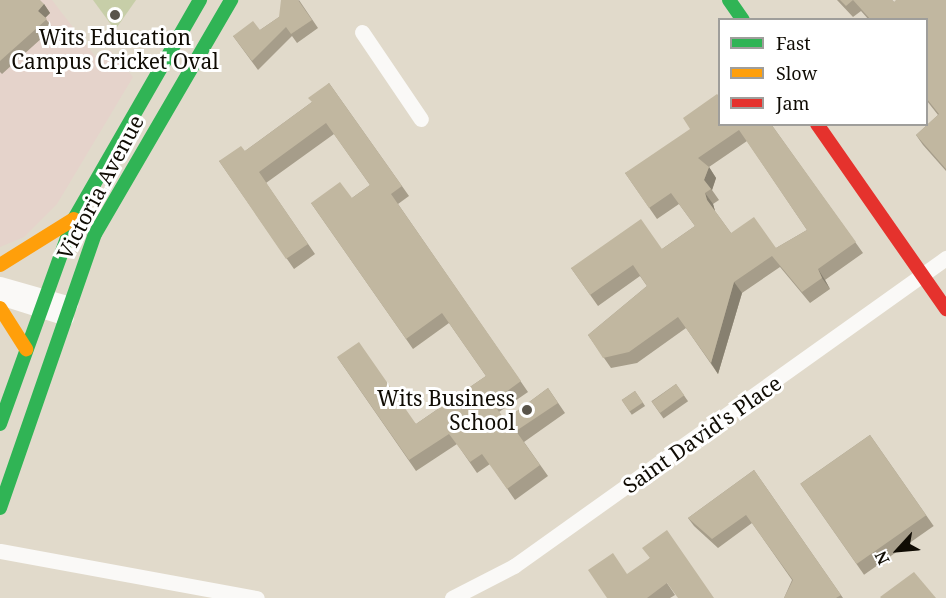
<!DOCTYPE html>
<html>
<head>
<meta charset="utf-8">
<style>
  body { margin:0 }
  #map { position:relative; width:946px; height:598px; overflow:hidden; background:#e1dacb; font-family:"Noto Serif",serif }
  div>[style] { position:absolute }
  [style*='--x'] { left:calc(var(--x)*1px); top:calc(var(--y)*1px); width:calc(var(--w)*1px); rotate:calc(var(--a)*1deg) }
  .medical>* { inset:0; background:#e5d3cb }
  .green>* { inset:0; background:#c7cea8 }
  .street>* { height:15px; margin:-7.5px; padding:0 7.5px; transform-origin:7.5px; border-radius:7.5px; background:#faf9f7 }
  .fast>* { height:14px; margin:-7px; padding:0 7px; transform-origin:7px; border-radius:7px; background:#30b455 }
  .slow>* { height:14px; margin:-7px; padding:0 7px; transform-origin:7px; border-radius:7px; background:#ff9f0a }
  .jam>* { height:14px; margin:-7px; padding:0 7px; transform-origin:7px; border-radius:7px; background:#e5322d }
  .wall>* { inset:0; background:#a69d8a; transform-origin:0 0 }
  .shaded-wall>* { inset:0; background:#878070 }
  .building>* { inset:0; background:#c1b7a0; transform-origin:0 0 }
  .dots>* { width:16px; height:16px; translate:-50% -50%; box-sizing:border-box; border:3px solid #fff; border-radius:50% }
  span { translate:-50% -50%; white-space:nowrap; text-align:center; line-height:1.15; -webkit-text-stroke:6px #fff; paint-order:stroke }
  .poi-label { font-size:21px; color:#100c04 }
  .right { translate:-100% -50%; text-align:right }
  .street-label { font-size:21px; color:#100c04 }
  .legend { position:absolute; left:718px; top:18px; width:210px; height:108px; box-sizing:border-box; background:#fff; border:2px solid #9f9e9b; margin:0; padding:8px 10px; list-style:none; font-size:18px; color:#100c04 }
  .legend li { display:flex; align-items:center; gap:12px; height:30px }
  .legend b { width:30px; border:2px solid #9f9e9b }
  .north { position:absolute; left:868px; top:520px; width:60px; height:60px; -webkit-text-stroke:4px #fff; paint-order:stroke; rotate:244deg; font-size:16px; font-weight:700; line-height:24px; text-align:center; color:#100c04 }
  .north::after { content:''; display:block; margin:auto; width:21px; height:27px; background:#100c04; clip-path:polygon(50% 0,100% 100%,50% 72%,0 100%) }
</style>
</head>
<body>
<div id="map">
  <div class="medical">
    <div style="clip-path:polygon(0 0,52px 0,95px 56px,110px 50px,133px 77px,57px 204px,24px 237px,0 247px)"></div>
  </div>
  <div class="green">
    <div style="clip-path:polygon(93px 0,136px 0,115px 30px)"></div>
  </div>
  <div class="street">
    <div style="--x:362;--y:32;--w:105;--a:55.9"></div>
    <div style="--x:0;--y:284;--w:73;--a:15.9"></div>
    <div style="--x:0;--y:297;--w:69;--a:17.7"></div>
    <div style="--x:0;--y:551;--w:261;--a:10.4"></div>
    <div style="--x:452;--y:598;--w:70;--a:-27.3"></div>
    <div style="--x:514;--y:566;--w:531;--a:-35.49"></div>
  </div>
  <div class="fast">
    <div style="--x:729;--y:0;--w:24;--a:55"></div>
    <div style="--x:0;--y:424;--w:218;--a:-70.2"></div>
    <div style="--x:74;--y:219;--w:253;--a:-60.1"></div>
    <div style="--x:0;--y:508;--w:290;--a:-70.9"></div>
    <div style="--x:95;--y:234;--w:271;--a:-59.8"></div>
  </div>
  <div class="slow">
    <div style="--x:0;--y:265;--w:87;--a:-31.9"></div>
    <div style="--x:0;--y:308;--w:49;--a:57.6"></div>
  </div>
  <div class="jam">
    <div style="--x:817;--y:124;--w:226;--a:55.1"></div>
  </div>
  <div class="wall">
    <div style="clip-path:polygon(0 0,44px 4px,50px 13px,45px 18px,53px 28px,2px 74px,0 72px)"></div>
    <div style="clip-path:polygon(299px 0,318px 28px,297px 43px,292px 36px,258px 70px,233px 36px,260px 30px,279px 17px)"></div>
    <div style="clip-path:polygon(837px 0,892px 0,894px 2px,946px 0,946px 171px,923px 145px,916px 135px,938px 115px,927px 101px,927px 20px,869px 20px,861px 11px,853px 17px)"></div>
    <div style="clip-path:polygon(329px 83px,409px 196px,398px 204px,528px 392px,499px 412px,505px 420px,548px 388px,565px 413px,524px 442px,548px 476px,515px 500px,490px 464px,477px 473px,457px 444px,416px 471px,337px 357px,416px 424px,486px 376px,449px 323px,413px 349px,311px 203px,352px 198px,370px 185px,334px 134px,266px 183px,315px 254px,294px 269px,219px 161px,245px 151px,312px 102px)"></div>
    <div style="clip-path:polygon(evenodd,720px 124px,771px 124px,863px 253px,825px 280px,830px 289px,810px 303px,780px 267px,742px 293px,718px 374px,686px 328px,637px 363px,611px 368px,588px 335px,647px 286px,640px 276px,598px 306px,571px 268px,662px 249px,695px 226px,679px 204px,657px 219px,625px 173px,720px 124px,747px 141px,807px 230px,776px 248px,731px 233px,715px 211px,713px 204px,719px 200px,712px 190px,716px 178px,709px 167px,747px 141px)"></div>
    <div style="left:676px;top:384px;width:21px;height:30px;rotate:55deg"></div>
    <div style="left:635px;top:391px;width:18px;height:16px;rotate:56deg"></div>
    <div style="left:870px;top:435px;width:111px;height:85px;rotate:55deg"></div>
    <div style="clip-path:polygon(754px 470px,843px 598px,784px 598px,792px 580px,752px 523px,718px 548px,694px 526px,688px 518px)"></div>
    <div style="clip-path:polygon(650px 558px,675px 595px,670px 598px,607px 598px)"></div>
  </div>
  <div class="shaded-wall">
    <div style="clip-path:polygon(44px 4px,50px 13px,44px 19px,38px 11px)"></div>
    <div style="clip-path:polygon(709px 167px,716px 178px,712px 190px,704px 180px)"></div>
    <div style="clip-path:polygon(705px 193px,713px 204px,715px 211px,707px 200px)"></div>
    <div style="clip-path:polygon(818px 269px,825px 280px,830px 289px,822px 278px)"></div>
    <div style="clip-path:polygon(734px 282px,742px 293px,718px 374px,711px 363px)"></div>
  </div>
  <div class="building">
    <div style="clip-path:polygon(0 0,40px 0,44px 4px,38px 11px,47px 19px,0 61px)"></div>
    <div style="clip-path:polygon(281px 0,298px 0,312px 20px,291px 34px,286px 27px,252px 61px,233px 36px,253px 21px,260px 30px,279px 17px)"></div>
    <div style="clip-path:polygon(840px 0,853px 0,846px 6px)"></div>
    <div style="clip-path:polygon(853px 0,892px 0,894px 2px,896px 0,946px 0,946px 169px,916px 135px,939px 114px,927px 99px,927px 20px,871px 20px)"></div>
    <div style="clip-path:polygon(329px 83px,402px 186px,391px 194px,521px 381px,492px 402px,505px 420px,548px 388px,558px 403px,516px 431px,540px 465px,507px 489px,482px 454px,470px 462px,449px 434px,409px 460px,337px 357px,359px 342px,416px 424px,486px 376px,442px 313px,406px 339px,311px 203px,340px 182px,352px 198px,370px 185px,326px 123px,259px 172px,308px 244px,286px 259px,219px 161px,241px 146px,245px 151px,312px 102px,308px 98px)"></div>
    <div style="clip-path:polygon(evenodd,717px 94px,720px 97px,720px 124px,771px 124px,856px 242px,818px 269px,822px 278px,802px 292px,772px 256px,734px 282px,711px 363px,678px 317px,629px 352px,603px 358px,588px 335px,647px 286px,633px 265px,590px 295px,571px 268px,641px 219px,662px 249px,695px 226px,671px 193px,649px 208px,625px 173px,690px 129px,683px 118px,717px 94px,739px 130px,807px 230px,776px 248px,754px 217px,731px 233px,707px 200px,705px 193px,711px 189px,704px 180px,709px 167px,698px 158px,739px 130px)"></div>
    <div style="left:676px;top:384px;width:14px;height:30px;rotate:54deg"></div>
    <div style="left:635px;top:391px;width:14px;height:16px;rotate:56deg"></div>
    <div style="left:870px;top:435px;width:98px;height:85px;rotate:55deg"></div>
    <div style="clip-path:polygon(754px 470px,841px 595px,836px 598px,784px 598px,793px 580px,746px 515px,712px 539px,688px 518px)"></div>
    <div style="clip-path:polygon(667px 530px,714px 598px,678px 598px,667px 583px,647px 598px,607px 598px,588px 570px,613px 553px,627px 574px,650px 558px,642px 548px)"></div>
    <div style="clip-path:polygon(914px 572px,936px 598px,881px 598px,880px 597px)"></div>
  </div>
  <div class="dots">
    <div style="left:115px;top:15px;background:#59544a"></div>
    <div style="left:527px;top:410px;background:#59544a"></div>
  </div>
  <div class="poi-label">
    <span style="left:115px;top:49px">Wits Education<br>Campus Cricket Oval</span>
    <span class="right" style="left:515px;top:410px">Wits Business<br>School</span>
  </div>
  <div class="street-label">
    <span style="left:100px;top:187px;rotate:-62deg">Victoria Avenue</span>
    <span style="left:702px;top:434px;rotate:-35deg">Saint David's Place</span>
  </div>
  <ul class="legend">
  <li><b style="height:8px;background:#30b455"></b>Fast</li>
  <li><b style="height:8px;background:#ff9f0a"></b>Slow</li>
  <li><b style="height:8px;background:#e5322d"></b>Jam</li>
  </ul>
  <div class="north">N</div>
</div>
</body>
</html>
